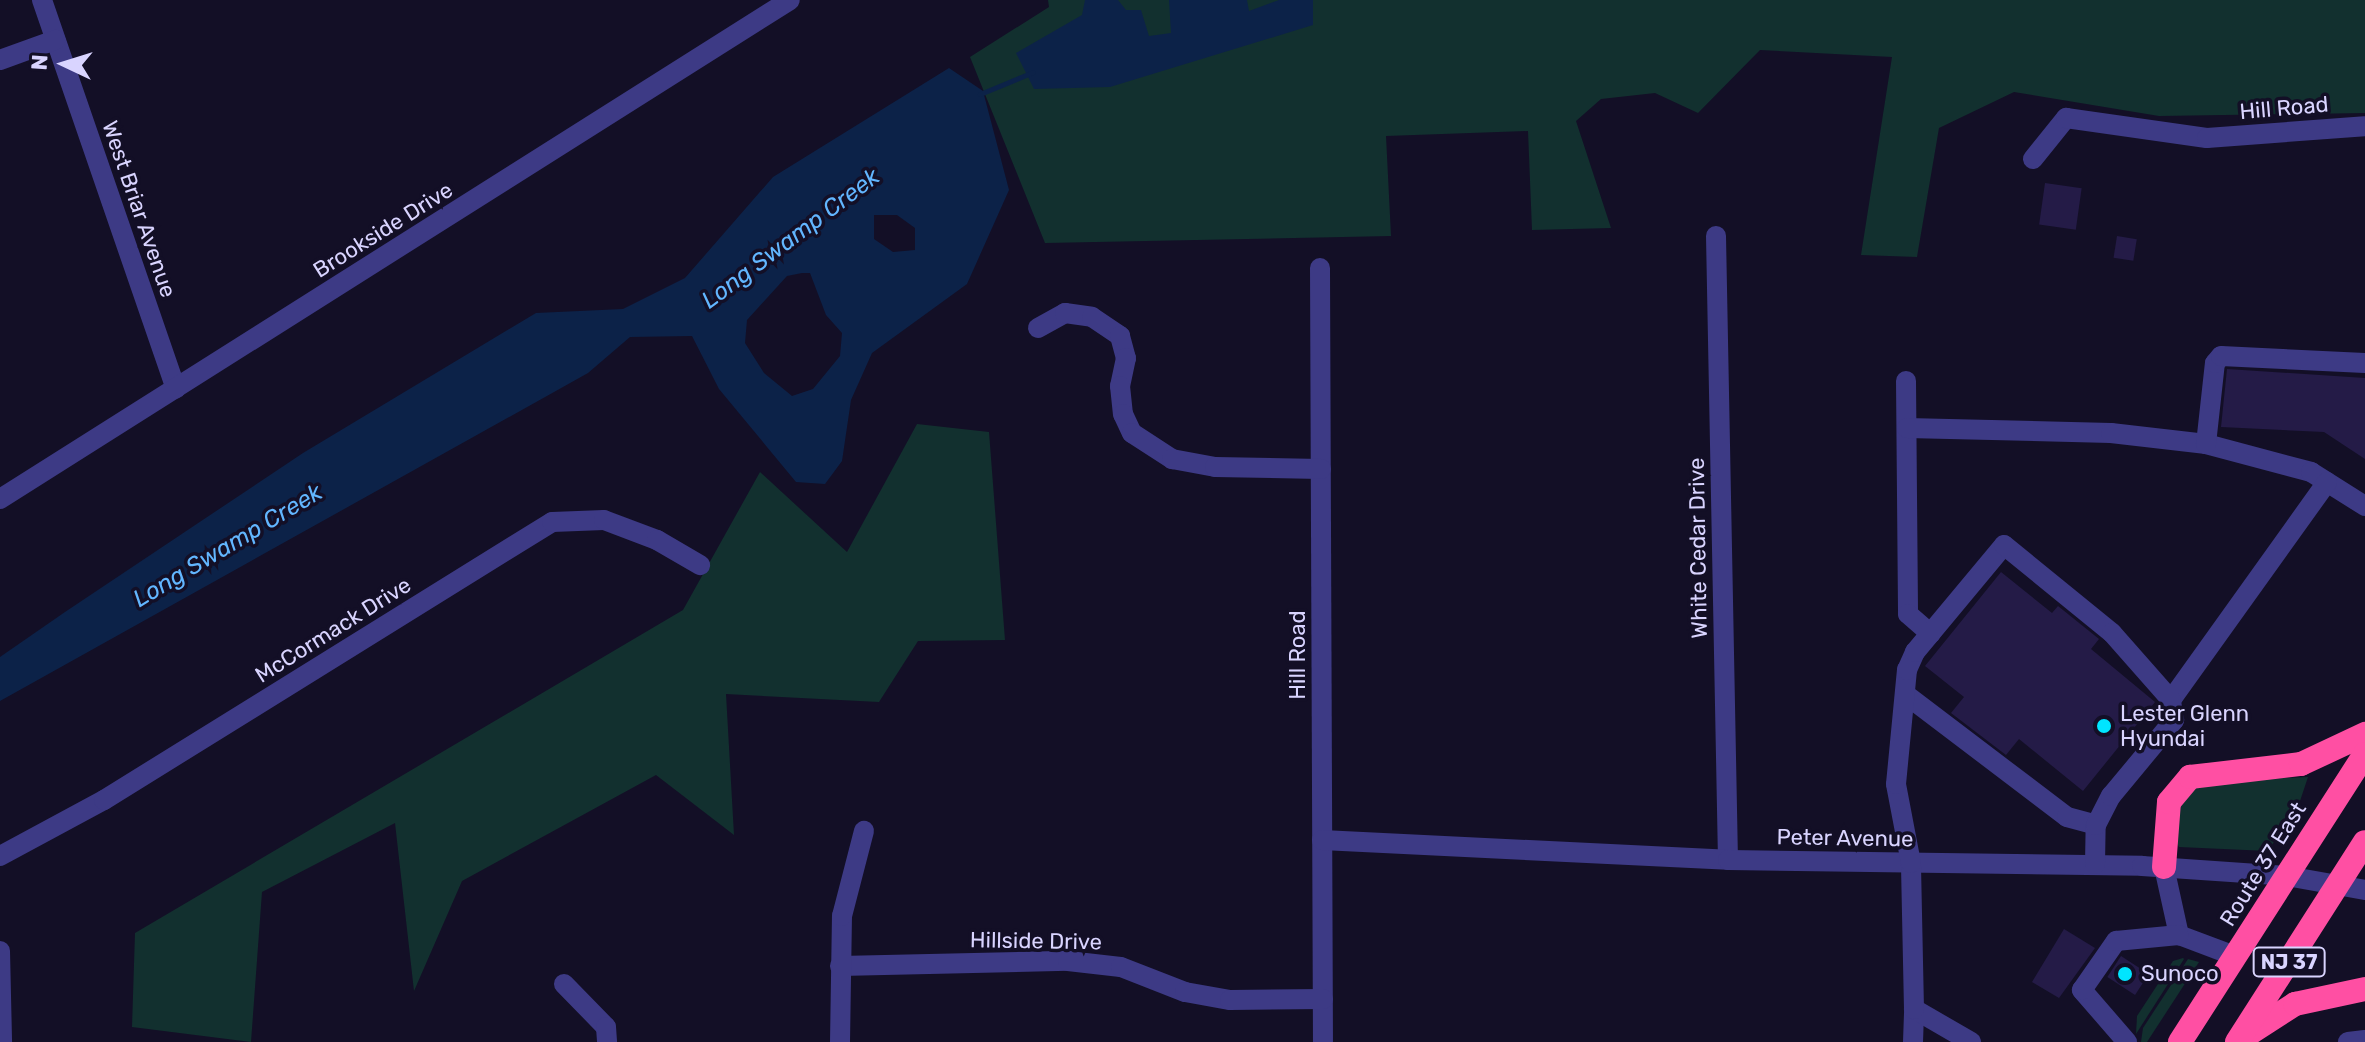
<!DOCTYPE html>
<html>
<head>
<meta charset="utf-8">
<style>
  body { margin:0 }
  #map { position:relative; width:2365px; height:1042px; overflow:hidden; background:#130f26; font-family:Rubik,sans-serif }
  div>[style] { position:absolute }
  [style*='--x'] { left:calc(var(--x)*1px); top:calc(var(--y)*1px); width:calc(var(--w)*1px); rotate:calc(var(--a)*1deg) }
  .green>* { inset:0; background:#12302f }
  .water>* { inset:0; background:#0c2248 }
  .stream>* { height:5px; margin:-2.5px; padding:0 2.5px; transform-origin:2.5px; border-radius:2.5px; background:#0c2248 }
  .building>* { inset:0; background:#241b47; transform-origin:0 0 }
  .minor>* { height:20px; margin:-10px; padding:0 10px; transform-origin:10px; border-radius:10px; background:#3d3a85 }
  .highway>* { height:24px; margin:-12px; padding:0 12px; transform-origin:12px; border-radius:12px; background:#ff4fa3 }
  .dots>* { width:22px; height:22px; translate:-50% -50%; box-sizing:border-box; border:4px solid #130f26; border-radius:50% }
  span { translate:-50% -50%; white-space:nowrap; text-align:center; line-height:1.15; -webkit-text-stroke:7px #130f26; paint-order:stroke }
  .shield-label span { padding:2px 6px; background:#130f26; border:2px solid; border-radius:6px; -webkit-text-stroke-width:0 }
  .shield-label { font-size:20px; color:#d9d4ff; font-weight:700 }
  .street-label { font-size:22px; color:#d9d4ff }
  .poi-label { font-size:22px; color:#d9d4ff }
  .left { translate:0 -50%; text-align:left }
  .water-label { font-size:24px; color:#62b6ff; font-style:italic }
  .north { position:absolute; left:24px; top:24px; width:80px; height:80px; -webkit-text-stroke:6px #130f26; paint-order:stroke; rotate:274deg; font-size:22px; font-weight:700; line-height:32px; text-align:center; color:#d9d4ff }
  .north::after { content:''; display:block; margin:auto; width:28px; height:36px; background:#d9d4ff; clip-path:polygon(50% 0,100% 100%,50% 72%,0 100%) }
</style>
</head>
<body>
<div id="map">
  <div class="green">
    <div style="clip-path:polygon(1048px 0,2365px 0,2365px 113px,2159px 116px,2014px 92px,1939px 128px,1917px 257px,1861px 255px,1892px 57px,1760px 50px,1698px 113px,1655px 93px,1601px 99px,1576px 121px,1611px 228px,1532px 230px,1528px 131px,1386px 136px,1391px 236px,1045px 243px,970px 57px,1049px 7px)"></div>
    <div style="clip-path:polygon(917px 424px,989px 432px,1005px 640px,918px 641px,879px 702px,726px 694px,734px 835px,656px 775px,462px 881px,414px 991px,395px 823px,262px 892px,251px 1042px,132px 1027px,135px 933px,683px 610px,760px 472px,847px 552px)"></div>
    <div style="clip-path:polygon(2308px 777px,2299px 804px,2268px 851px,2179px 847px,2174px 838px,2172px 813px,2189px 788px,2216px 781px)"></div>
    <div style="clip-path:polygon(2183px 958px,2184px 959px,2136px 1034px,2137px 1016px,2173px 961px)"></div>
    <div style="clip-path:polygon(2188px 959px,2199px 962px,2147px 1042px,2141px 1042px,2143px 1028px)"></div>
  </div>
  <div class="water">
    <div style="clip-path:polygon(1085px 0,1118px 0,1126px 10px,1141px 10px,1149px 36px,1171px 33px,1169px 0,1247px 0,1249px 11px,1279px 0,1313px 0,1313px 25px,1110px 87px,1034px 89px,1016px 53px,1082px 15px)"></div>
    <div style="clip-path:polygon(evenodd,949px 68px,983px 91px,1009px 190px,967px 284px,872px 353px,851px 400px,842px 461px,825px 484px,796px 482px,719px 389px,692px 336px,630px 337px,588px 373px,0 701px,0 657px,65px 612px,303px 453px,536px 313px,623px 309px,685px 278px,773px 177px,949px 68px,874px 215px,897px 215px,915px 228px,915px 250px,893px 252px,874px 239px,874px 215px,949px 68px,802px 273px,810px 273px,826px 315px,842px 333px,840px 356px,813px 389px,792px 396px,764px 373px,745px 343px,747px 320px,787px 276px,802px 273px)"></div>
  </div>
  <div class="stream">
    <div style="--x:980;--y:94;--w:57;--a:-22.5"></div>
  </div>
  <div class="building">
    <div style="left:2045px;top:183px;width:37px;height:42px;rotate:8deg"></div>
    <div style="left:2117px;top:236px;width:20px;height:22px;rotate:9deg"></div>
    <div style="clip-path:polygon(2227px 369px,2365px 378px,2365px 459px,2324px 432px,2221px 427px)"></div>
    <div style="clip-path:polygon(2001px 572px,2052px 613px,2058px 606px,2099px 639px,2091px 649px,2155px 702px,2083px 791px,2019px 739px,2006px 755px,1951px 713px,1964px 697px,1925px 666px)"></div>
    <div style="clip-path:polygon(2064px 929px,2095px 948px,2059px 998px,2032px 982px)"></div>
    <div style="left:2121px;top:956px;width:33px;height:25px;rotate:33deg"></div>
  </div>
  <div class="minor">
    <div style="--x:42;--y:0;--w:411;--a:71"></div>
    <div style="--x:0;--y:60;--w:59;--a:-20"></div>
    <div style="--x:2033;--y:159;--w:53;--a:-51.2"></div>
    <div style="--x:2066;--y:118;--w:142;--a:8.1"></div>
    <div style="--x:2207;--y:138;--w:158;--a:-4.3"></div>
    <div style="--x:1716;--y:236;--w:624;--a:88.9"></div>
    <div style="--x:1320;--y:268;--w:774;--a:89.78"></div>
    <div style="--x:1038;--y:328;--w:31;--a:-29"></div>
    <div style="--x:1065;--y:313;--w:27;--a:8"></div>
    <div style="--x:1092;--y:317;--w:34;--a:34"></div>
    <div style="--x:1120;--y:336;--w:23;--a:75"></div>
    <div style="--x:1126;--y:358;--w:29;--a:102"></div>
    <div style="--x:1120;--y:386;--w:28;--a:84"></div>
    <div style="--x:1123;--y:414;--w:21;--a:65"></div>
    <div style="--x:1132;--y:433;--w:48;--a:33"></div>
    <div style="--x:1172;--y:459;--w:44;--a:10.5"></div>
    <div style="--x:1215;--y:467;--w:106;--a:1.1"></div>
    <div style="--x:1906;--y:381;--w:233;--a:89.5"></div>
    <div style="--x:1908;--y:614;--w:30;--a:41"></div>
    <div style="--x:1907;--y:428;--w:204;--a:1.4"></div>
    <div style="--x:2111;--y:433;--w:96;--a:6.6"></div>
    <div style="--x:2206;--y:444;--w:109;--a:14.9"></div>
    <div style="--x:2311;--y:472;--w:64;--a:32.2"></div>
    <div style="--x:2206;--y:444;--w:81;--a:-83.7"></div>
    <div style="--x:2215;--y:363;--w:9;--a:-49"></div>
    <div style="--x:2221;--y:356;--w:144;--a:2.8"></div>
    <div style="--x:0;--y:499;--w:934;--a:-32.28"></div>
    <div style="--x:1905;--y:694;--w:203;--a:37.2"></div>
    <div style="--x:2067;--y:817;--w:30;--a:15"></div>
    <div style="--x:1322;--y:840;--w:406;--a:2.8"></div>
    <div style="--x:1728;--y:860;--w:414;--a:0.8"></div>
    <div style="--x:2142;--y:866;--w:145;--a:3.9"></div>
    <div style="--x:2287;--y:876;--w:79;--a:10.2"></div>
    <div style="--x:0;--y:856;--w:118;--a:-28.3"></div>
    <div style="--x:104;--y:800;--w:527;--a:-31.82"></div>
    <div style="--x:552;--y:522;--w:52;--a:-2.2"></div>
    <div style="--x:604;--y:520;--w:57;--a:20.7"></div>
    <div style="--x:657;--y:540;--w:50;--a:30.2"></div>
    <div style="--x:2095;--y:864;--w:39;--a:-89"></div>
    <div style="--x:2096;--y:825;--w:33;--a:-63"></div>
    <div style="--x:2111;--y:796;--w:99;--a:-50.3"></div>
    <div style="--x:2174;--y:720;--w:20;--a:-99"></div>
    <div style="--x:2171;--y:700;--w:268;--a:-54.4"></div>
    <div style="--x:2164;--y:867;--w:70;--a:77.6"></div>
    <div style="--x:2179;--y:935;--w:60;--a:20.6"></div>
    <div style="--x:0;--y:951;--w:91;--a:88.7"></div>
    <div style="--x:840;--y:966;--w:228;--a:-1.3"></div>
    <div style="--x:1068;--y:961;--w:53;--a:6.5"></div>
    <div style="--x:1121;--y:967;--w:69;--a:21.3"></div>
    <div style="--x:1185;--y:992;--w:46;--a:10.1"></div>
    <div style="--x:1230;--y:1000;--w:93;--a:-0.6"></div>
    <div style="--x:564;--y:984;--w:60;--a:45.7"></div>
    <div style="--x:606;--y:1027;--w:15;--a:86"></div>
    <div style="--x:840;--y:1042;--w:126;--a:-89.1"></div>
    <div style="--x:842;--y:916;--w:88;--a:-75.5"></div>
    <div style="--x:1913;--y:1042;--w:33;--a:-88"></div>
    <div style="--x:1971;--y:1042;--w:66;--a:-149.9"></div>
    <div style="--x:1914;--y:1009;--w:146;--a:-91.2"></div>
    <div style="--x:1911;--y:863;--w:80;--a:-100.8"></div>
    <div style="--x:1896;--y:784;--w:115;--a:-84.5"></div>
    <div style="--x:1907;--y:670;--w:20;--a:-66"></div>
    <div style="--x:1915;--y:652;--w:139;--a:-50.2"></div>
    <div style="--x:2004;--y:545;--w:139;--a:39.2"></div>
    <div style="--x:2112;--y:633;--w:89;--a:48.6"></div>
    <div style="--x:2127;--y:1042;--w:69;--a:-130.9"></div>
    <div style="--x:2082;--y:990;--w:60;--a:-55.2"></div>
    <div style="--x:2116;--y:941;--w:63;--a:-5.4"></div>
    <div style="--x:2348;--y:1042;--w:17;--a:-7"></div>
  </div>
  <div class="highway">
    <div style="--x:2164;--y:867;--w:65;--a:-85.6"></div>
    <div style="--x:2169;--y:802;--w:33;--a:-50"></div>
    <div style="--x:2190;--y:777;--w:112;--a:-6.7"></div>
    <div style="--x:2301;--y:764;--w:71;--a:-25.1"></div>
    <div style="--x:2250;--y:1033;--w:54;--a:-32.8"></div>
    <div style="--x:2295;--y:1004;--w:72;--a:-12.1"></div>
    <div style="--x:2180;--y:1042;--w:342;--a:-57.3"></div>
    <div style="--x:2237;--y:1042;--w:237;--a:-57.4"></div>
  </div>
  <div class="dots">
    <div style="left:2104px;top:726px;background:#00e5ff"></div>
    <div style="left:2125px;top:974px;background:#00e5ff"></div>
  </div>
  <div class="shield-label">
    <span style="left:2289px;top:962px">NJ 37</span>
  </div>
  <div class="street-label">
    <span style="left:2284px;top:108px;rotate:-5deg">Hill Road</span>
    <span style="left:139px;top:209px;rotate:71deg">West Briar Avenue</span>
    <span style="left:383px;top:230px;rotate:-32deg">Brookside Drive</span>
    <span style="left:1698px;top:548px;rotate:-91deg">White Cedar Drive</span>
    <span style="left:333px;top:630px;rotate:-32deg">McCormack Drive</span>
    <span style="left:1298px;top:655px;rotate:-90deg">Hill Road</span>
    <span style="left:1845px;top:838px;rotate:1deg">Peter Avenue</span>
    <span style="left:2263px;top:864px;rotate:-58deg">Route 37 East</span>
    <span style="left:1036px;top:941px;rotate:1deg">Hillside Drive</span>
  </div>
  <div class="poi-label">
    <span class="left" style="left:2120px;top:726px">Lester Glenn<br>Hyundai</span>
    <span class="left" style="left:2141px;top:974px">Sunoco</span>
  </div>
  <div class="water-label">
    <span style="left:791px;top:239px;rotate:-37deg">Long Swamp Creek</span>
    <span style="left:228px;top:546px;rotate:-31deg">Long Swamp Creek</span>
  </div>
  <div class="north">N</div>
</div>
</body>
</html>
